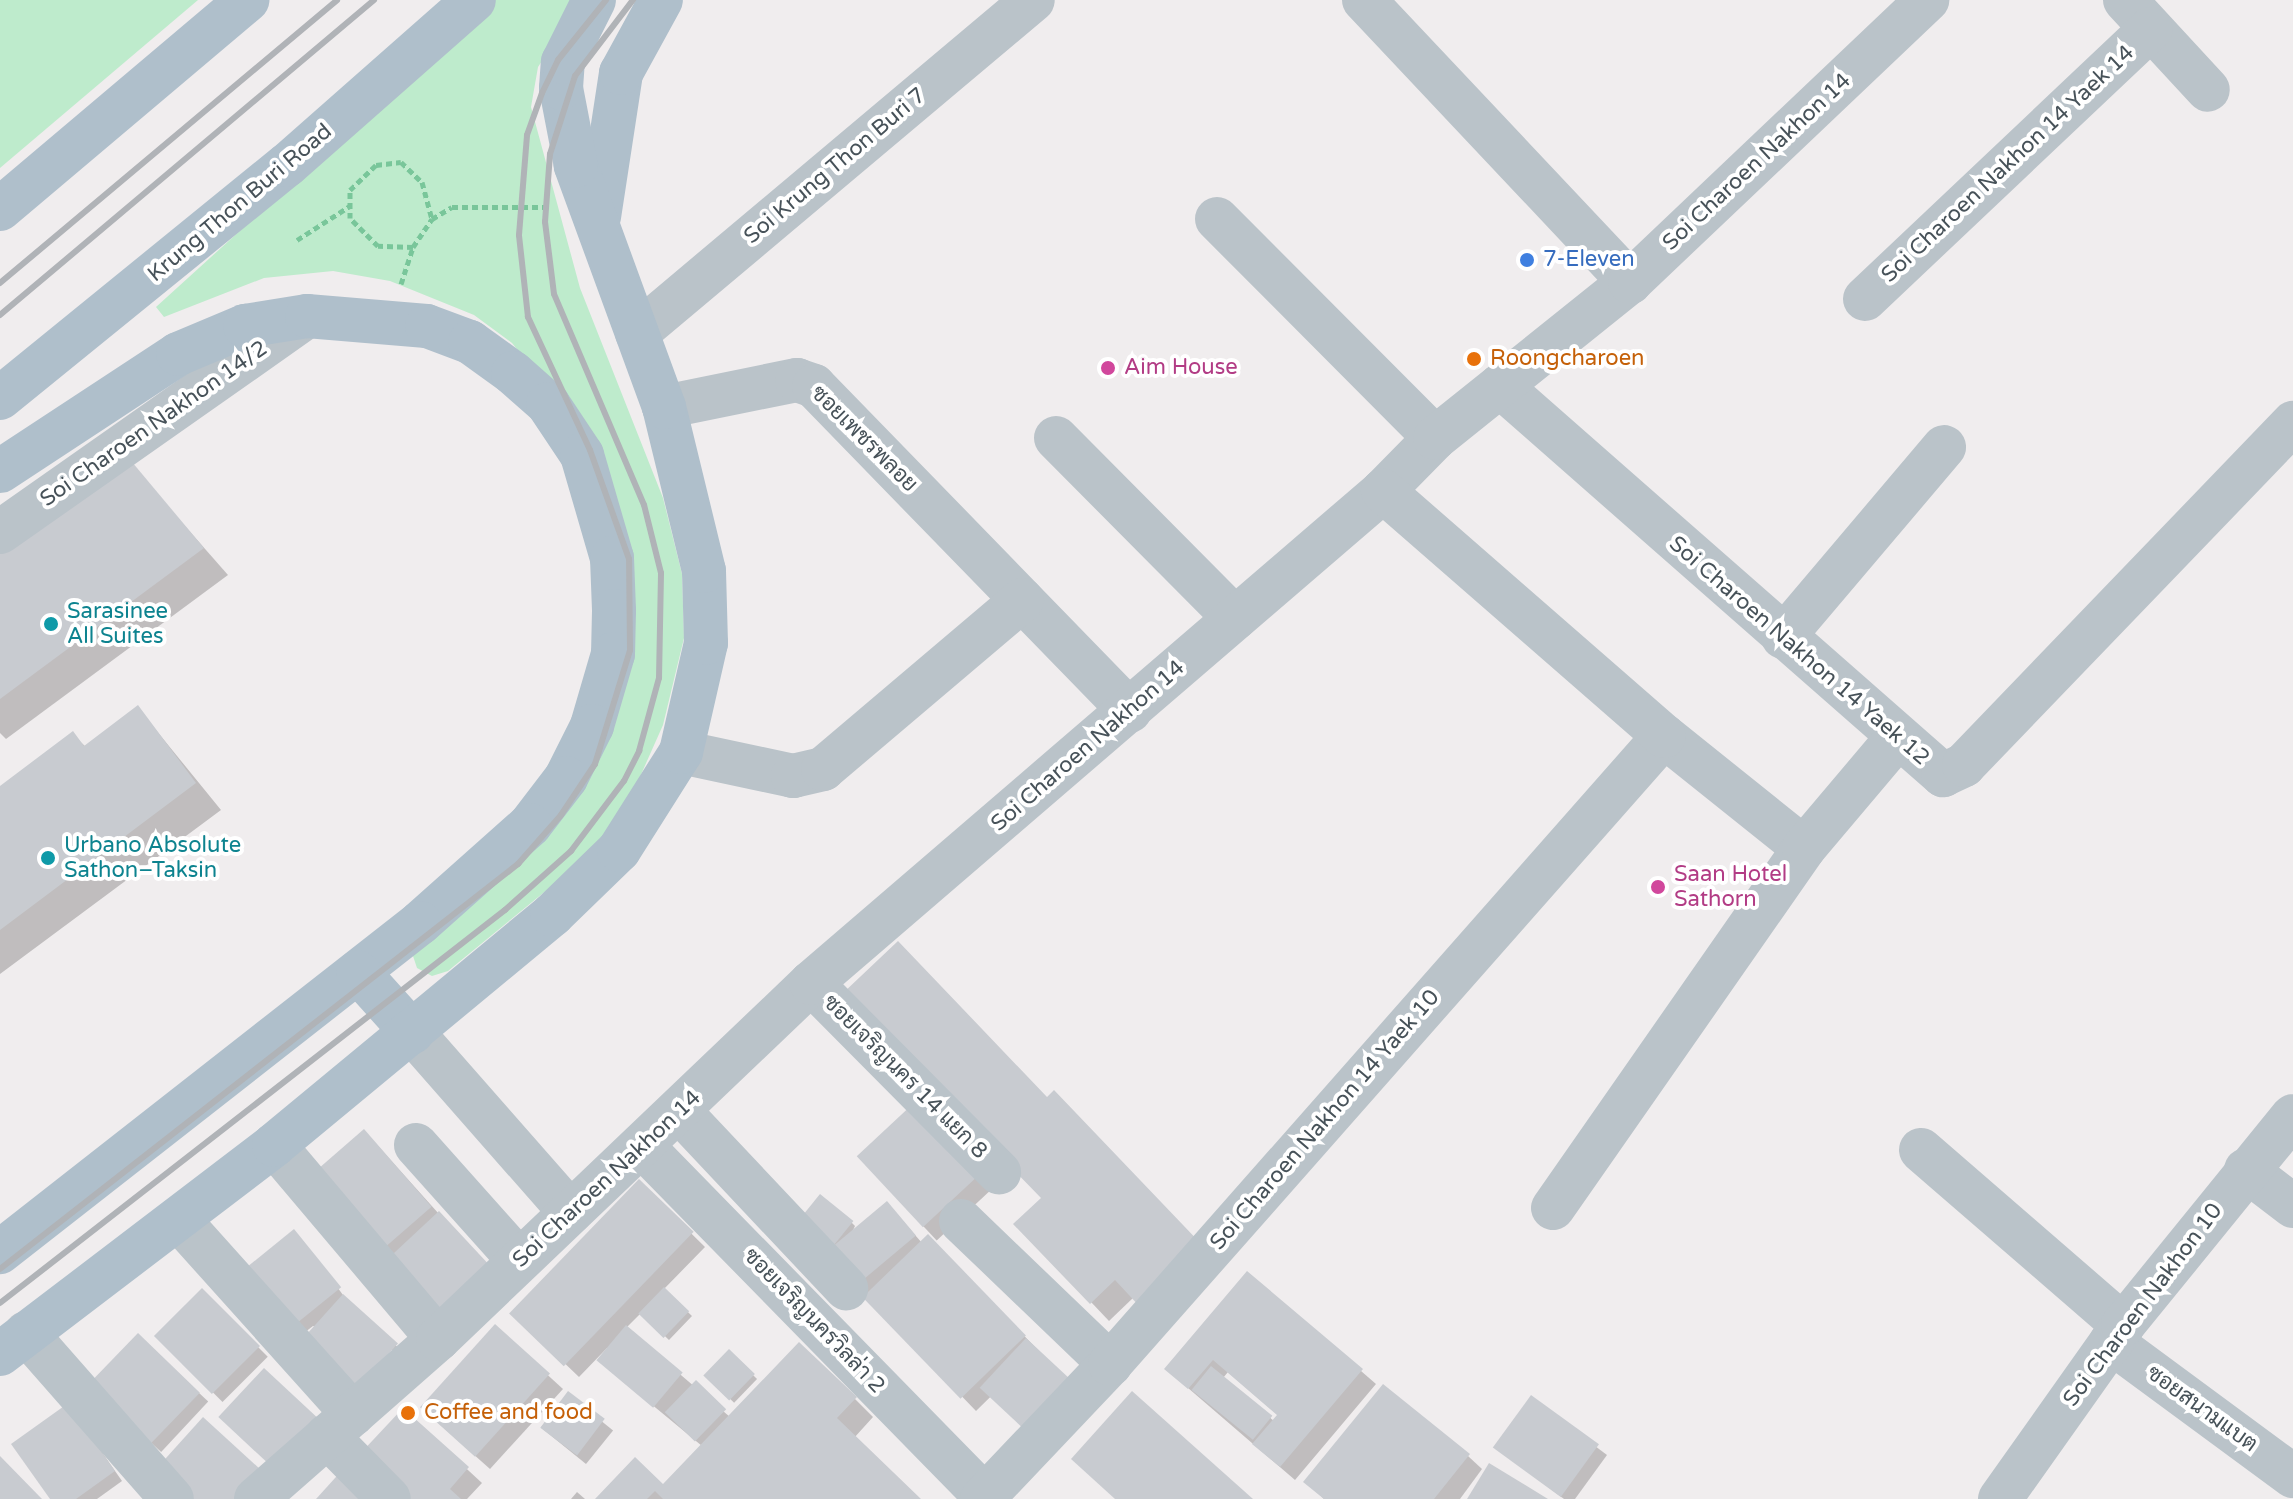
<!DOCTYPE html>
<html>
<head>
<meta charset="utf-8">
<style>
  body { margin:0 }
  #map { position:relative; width:2293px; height:1499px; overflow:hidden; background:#f0edee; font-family:"Varela Round",Sarabun,sans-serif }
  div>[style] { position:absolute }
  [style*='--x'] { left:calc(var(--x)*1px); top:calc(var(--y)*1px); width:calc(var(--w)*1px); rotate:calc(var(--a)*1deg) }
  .green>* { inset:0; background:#beebcc }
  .shadow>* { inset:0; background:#0003; transform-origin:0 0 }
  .building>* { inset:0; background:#c8cbd0; transform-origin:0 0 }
  .path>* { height:5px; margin-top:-2.5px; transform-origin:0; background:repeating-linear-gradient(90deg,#79c69a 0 6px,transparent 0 10px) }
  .minor>* { height:44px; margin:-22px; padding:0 22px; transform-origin:22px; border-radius:22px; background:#bac3c9 }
  .major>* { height:44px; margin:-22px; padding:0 22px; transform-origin:22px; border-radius:22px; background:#afbfcb }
  .rail>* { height:6px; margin:-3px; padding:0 3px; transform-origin:3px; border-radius:3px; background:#b0b3b7 }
  .dots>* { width:22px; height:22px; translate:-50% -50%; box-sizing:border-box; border:4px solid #fff; border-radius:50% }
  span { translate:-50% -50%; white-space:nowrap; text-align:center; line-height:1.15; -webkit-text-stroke:8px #fff; paint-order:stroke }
  .street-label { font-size:22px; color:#475259 }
  .shop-label { font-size:22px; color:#366cbe }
  .left { translate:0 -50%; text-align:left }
  .food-label { font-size:22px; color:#c56008 }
  .hotel-label { font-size:22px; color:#b23c85 }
  .culture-label { font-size:22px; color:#0d838f }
</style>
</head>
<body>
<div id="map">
  <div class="green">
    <div style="clip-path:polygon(0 0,198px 0,0 168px)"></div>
    <div style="clip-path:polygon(494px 0,582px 0,538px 67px,531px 107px,580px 288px,663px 498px,682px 574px,684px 638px,663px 725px,635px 788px,597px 849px,448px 971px,432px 976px,417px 968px,411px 950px,521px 854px,623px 643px,552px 393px,512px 343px,474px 315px,390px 281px,333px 271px,264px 278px,164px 317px,156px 307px)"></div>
  </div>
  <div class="shadow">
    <div style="clip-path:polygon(126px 459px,228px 575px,6px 739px,0 733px,0 549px)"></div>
    <div style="clip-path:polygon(138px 708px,221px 810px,0 974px,0 789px,72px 734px,86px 747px)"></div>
    <div style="left:916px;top:1104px;width:114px;height:78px;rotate:47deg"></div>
    <div style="clip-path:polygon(378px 1146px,439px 1214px,444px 1322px,383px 1249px)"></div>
    <div style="clip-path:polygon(639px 1182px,705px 1247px,664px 1289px,692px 1316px,669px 1340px,641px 1313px,626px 1328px,730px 1417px,855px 1399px,873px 1417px,854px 1438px,918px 1499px,598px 1499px,663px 1487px,702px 1446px,610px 1370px,607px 1348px,579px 1377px,512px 1313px)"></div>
    <div style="clip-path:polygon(1044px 1198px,1134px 1297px,1109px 1321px,1091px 1302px)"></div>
    <div style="clip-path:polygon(896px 1213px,922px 1243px,928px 1237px,1038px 1350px,976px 1411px,869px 1300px,891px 1277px,866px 1295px,804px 1225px,851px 1222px,855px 1226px,850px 1236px)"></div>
    <div style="clip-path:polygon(303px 1241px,346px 1299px,405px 1354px,313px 1326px,300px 1336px,291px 1327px)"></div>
    <div style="clip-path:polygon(evenodd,1248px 1273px,1376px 1384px,1295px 1480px,1166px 1369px,1248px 1273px,1228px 1372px,1279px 1416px,1274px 1421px,1223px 1378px,1228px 1372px)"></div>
    <div style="left:202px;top:1291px;width:93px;height:64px;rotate:45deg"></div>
    <div style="clip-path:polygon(495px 1327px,563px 1389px,490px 1469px,436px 1421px)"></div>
    <div style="left:138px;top:1336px;width:96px;height:69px;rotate:43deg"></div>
    <div style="left:729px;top:1352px;width:39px;height:33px;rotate:44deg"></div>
    <div style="left:568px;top:1394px;width:58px;height:43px;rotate:39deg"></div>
    <div style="clip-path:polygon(1531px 1398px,1607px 1455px,1575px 1499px,1564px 1499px,1496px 1448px)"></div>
    <div style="clip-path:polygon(403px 1410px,482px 1483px,467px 1499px,405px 1499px)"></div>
    <div style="clip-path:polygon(76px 1415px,122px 1481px,97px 1499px,52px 1499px)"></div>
    <div style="clip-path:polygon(1468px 1456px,1482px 1469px,1460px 1499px,1324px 1499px,1306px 1482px)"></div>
    <div style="clip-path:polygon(577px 1492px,585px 1499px,571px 1499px)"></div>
  </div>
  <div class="building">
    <div style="clip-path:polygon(127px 456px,204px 548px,0 699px,0 546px)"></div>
    <div style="clip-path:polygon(138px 705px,196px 783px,0 930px,0 786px,73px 731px,84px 746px)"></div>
    <div style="clip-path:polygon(898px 941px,1047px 1097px,1054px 1090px,1205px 1248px,1142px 1309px,1115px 1280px,1090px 1304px,1013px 1224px,1041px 1198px,842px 994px)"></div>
    <div style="left:916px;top:1101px;width:97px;height:81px;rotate:47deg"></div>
    <div style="left:364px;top:1129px;width:103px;height:67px;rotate:49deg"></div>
    <div style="left:639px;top:1179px;width:76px;height:187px;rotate:44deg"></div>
    <div style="left:820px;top:1194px;width:43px;height:35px;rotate:39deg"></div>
    <div style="left:887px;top:1201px;width:45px;height:81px;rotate:50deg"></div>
    <div style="left:439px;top:1211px;width:72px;height:74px;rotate:47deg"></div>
    <div style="left:294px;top:1229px;width:75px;height:66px;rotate:51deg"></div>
    <div style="left:928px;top:1234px;width:141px;height:91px;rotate:46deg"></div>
    <div style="clip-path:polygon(1247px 1271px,1363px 1369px,1280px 1467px,1252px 1444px,1277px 1415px,1213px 1360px,1188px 1389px,1164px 1369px)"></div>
    <div style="left:664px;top:1287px;width:35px;height:37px;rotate:44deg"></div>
    <div style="left:202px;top:1288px;width:82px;height:68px;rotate:45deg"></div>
    <div style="left:343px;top:1294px;width:74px;height:72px;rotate:42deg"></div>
    <div style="left:495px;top:1324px;width:74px;height:112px;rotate:42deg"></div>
    <div style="left:626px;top:1325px;width:74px;height:46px;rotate:40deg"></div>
    <div style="left:138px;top:1333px;width:86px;height:73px;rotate:44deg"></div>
    <div style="left:1026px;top:1338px;width:66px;height:68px;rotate:43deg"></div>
    <div style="clip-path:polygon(799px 1342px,857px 1397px,837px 1418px,921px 1499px,663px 1499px,655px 1491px,647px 1499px,595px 1499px,635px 1457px,663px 1484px)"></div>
    <div style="left:729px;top:1349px;width:36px;height:37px;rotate:44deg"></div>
    <div style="left:1211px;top:1366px;width:79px;height:31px;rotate:39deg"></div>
    <div style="left:264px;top:1368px;width:72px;height:67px;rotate:43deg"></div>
    <div style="left:696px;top:1380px;width:42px;height:45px;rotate:44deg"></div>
    <div style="clip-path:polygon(1383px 1384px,1470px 1454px,1434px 1499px,1324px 1499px,1303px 1482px)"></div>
    <div style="left:568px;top:1391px;width:46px;height:46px;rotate:37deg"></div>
    <div style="clip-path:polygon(1132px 1391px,1253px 1499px,1115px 1499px,1071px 1459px)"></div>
    <div style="left:1531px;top:1395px;width:84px;height:65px;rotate:36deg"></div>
    <div style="clip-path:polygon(67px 1404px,115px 1471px,76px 1499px,50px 1499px,11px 1444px)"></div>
    <div style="clip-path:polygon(403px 1408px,469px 1467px,450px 1489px,461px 1499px,403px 1499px,358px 1456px)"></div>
    <div style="clip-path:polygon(203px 1417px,261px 1470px,235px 1499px,191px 1499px,157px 1468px)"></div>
    <div style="clip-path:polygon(0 1456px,42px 1499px,0 1499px)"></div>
    <div style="clip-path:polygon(1489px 1463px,1548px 1499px,1467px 1499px)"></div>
    <div style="clip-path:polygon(345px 1467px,380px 1499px,316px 1499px)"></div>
  </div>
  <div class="path">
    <div style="--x:297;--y:240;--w:63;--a:-32.7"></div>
    <div style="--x:413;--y:247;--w:35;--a:-178"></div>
    <div style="--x:378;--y:246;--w:40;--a:-135"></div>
    <div style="--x:350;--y:218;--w:28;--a:-90"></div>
    <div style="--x:350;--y:190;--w:36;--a:-44"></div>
    <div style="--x:376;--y:165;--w:25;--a:-7"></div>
    <div style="--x:401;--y:162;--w:29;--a:44"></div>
    <div style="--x:422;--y:182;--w:38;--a:75"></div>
    <div style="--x:401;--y:284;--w:39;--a:-72"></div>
    <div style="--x:413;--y:247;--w:34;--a:-56"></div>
    <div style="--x:432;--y:219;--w:23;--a:-31"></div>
    <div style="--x:452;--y:207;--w:98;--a:0"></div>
  </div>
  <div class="minor">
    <div style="--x:1364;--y:0;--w:388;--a:46.7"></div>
    <div style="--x:2125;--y:0;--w:122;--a:47.3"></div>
    <div style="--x:1217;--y:219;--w:309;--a:45.1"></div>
    <div style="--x:1865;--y:299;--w:393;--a:-43.4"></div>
    <div style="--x:637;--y:333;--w:517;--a:-40.06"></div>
    <div style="--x:1500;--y:386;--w:590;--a:41.29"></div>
    <div style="--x:1943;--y:775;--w:23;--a:-25"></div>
    <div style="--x:1964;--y:765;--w:475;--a:-46.1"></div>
    <div style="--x:664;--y:407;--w:136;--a:-11.5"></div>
    <div style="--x:797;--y:380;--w:18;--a:19"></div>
    <div style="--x:814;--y:386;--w:453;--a:45.8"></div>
    <div style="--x:1056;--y:438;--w:254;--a:45.2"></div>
    <div style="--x:0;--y:532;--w:375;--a:-35.1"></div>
    <div style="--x:1783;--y:637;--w:249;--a:-49.7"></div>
    <div style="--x:1664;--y:736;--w:179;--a:38.7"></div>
    <div style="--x:681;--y:752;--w:115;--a:12.1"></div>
    <div style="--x:793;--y:776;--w:31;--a:-13"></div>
    <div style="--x:823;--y:769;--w:261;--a:-40.3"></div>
    <div style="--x:811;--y:983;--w:267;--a:45.2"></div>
    <div style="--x:412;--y:1032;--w:240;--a:48.7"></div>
    <div style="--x:681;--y:1113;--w:241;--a:46.7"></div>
    <div style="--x:274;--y:1145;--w:254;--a:49.8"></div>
    <div style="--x:416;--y:1145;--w:154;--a:48.2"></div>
    <div style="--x:642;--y:1146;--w:490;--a:45.6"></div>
    <div style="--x:1921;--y:1150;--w:267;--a:40.9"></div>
    <div style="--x:2246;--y:1170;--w:59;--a:37.5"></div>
    <div style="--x:1553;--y:1208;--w:439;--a:-55.1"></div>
    <div style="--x:1804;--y:848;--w:144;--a:-49.8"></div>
    <div style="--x:178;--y:1219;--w:262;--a:48.1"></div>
    <div style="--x:961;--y:1221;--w:207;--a:43.8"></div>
    <div style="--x:26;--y:1333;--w:221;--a:48.7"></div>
    <div style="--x:2111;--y:1342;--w:226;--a:36.4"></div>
    <div style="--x:327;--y:1436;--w:88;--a:45.5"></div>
    <div style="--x:256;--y:1499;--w:242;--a:-41.3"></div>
    <div style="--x:438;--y:1339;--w:516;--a:-43.66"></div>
    <div style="--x:811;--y:983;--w:754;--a:-40.7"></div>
    <div style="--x:1383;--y:491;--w:74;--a:-45.5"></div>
    <div style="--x:1435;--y:438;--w:250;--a:-38.7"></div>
    <div style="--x:1630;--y:282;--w:410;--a:-43.5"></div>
    <div style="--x:982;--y:1499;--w:186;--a:-46.5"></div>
    <div style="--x:1110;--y:1364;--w:837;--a:-48.58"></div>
    <div style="--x:1664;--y:736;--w:373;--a:-138.9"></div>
    <div style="--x:2000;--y:1499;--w:213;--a:-54.7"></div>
    <div style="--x:2123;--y:1325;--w:269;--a:-50.9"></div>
  </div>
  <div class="major">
    <div style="--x:0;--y:209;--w:324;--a:-40.2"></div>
    <div style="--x:599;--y:217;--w:146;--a:-81.3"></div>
    <div style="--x:621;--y:73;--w:83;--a:-61.3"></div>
    <div style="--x:0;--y:398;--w:370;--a:-39.1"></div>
    <div style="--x:287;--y:165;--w:249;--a:-41.4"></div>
    <div style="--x:0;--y:471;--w:213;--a:-33.3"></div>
    <div style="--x:178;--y:354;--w:73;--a:-22.7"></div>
    <div style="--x:245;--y:326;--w:63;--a:-9.2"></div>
    <div style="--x:307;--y:316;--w:120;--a:4.8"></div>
    <div style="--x:427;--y:326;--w:46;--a:20.4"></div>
    <div style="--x:470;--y:342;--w:53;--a:35.8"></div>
    <div style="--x:513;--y:373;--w:47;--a:41.5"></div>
    <div style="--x:548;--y:404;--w:61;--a:56.3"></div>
    <div style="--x:582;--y:455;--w:107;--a:73.8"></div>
    <div style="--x:612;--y:558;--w:53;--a:87.8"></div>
    <div style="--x:614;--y:611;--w:43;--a:91.3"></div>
    <div style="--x:613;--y:654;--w:75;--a:106.3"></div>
    <div style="--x:592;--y:726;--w:58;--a:116.6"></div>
    <div style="--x:566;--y:778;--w:59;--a:127.5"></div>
    <div style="--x:530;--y:825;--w:147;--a:138.3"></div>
    <div style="--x:420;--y:923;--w:534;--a:141.93"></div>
    <div style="--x:358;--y:972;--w:81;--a:48"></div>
    <div style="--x:0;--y:1354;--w:345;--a:-37.3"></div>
    <div style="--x:274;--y:1145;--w:361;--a:-39.6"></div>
    <div style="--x:552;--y:915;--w:93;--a:-44.1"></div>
    <div style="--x:619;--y:850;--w:116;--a:-57.7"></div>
    <div style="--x:681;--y:752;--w:112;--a:-77.1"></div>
    <div style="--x:706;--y:643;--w:72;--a:-91.6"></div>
    <div style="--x:704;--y:571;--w:169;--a:-103.7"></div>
    <div style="--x:664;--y:407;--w:257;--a:-110.1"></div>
    <div style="--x:576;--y:166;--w:79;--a:-100.9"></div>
    <div style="--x:561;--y:88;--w:26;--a:-86"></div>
    <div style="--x:563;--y:62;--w:69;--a:-63.4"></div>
  </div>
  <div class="rail">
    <div style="--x:0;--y:283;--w:440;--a:-40"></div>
    <div style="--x:0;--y:315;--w:489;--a:-40.1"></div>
    <div style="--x:0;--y:1269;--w:658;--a:-38.02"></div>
    <div style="--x:518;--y:864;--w:65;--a:-48.7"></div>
    <div style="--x:561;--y:815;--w:61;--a:-56.3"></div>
    <div style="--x:595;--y:764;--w:119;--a:-72.9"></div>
    <div style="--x:630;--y:650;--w:91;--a:-90.6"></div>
    <div style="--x:629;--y:559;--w:116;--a:-109.7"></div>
    <div style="--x:590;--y:450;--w:147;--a:-115"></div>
    <div style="--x:528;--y:317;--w:82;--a:-96.3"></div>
    <div style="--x:519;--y:235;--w:100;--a:-85.4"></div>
    <div style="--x:527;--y:135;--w:45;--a:-70.3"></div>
    <div style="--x:542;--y:93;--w:37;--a:-64"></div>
    <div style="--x:558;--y:60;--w:77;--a:-51.3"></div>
    <div style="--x:0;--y:1303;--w:640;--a:-37.89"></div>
    <div style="--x:505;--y:910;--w:89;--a:-41.8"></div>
    <div style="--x:571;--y:851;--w:88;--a:-52.9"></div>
    <div style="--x:624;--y:781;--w:34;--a:-63"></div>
    <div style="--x:639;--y:751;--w:76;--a:-74.7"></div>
    <div style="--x:659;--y:678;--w:105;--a:-88.9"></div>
    <div style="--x:661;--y:573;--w:70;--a:-104"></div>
    <div style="--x:644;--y:505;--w:229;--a:-113.1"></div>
    <div style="--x:554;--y:294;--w:73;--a:-97.1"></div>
    <div style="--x:545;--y:222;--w:68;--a:-85.8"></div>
    <div style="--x:550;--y:154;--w:82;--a:-72.2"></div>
    <div style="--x:575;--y:76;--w:96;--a:-52.7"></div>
  </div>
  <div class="dots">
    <div style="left:1527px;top:260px;background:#3f7fe0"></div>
    <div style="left:1474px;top:359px;background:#e8710a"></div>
    <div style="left:1108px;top:368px;background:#d1479c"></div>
    <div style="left:51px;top:624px;background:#0f9aa8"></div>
    <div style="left:48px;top:858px;background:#0f9aa8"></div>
    <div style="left:1658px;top:887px;background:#d1479c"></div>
    <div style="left:408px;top:1413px;background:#e8710a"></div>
  </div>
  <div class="street-label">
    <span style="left:1757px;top:162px;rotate:-43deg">Soi Charoen Nakhon 14</span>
    <span style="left:2008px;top:164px;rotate:-43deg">Soi Charoen Nakhon 14 Yaek 14</span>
    <span style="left:835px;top:166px;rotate:-40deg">Soi Krung Thon Buri 7</span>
    <span style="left:240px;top:203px;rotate:-40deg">Krung Thon Buri Road</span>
    <span style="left:154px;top:424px;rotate:-35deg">Soi Charoen Nakhon 14/2</span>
    <span style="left:864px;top:439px;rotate:45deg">ซอยเพชรพลอย</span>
    <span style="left:1799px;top:651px;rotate:41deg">Soi Charoen Nakhon 14 Yaek 12</span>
    <span style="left:1088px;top:746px;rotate:-41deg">Soi Charoen Nakhon 14</span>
    <span style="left:905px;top:1077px;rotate:45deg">ซอยเจริญนคร 14 แยก 8</span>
    <span style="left:1325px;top:1120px;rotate:-49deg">Soi Charoen Nakhon 14 Yaek 10</span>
    <span style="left:607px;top:1179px;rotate:-43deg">Soi Charoen Nakhon 14</span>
    <span style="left:2143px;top:1305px;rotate:-53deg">Soi Charoen Nakhon 10</span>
    <span style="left:814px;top:1321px;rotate:46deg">ซอยเจริญนครวิลล่า 2</span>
    <span style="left:2202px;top:1409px;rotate:36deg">ซอยสนามแบต</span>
  </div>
  <div class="shop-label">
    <span class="left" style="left:1543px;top:260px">7-Eleven</span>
  </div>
  <div class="food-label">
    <span class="left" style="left:1490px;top:359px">Roongcharoen</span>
    <span class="left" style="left:424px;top:1413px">Coffee and food</span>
  </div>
  <div class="hotel-label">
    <span class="left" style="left:1124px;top:368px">Aim House</span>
    <span class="left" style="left:1674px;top:887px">Saan Hotel<br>Sathorn</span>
  </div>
  <div class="culture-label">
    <span class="left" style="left:67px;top:624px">Sarasinee<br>All Suites</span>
    <span class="left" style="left:64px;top:858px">Urbano Absolute<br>Sathon–Taksin</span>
  </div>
</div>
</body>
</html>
